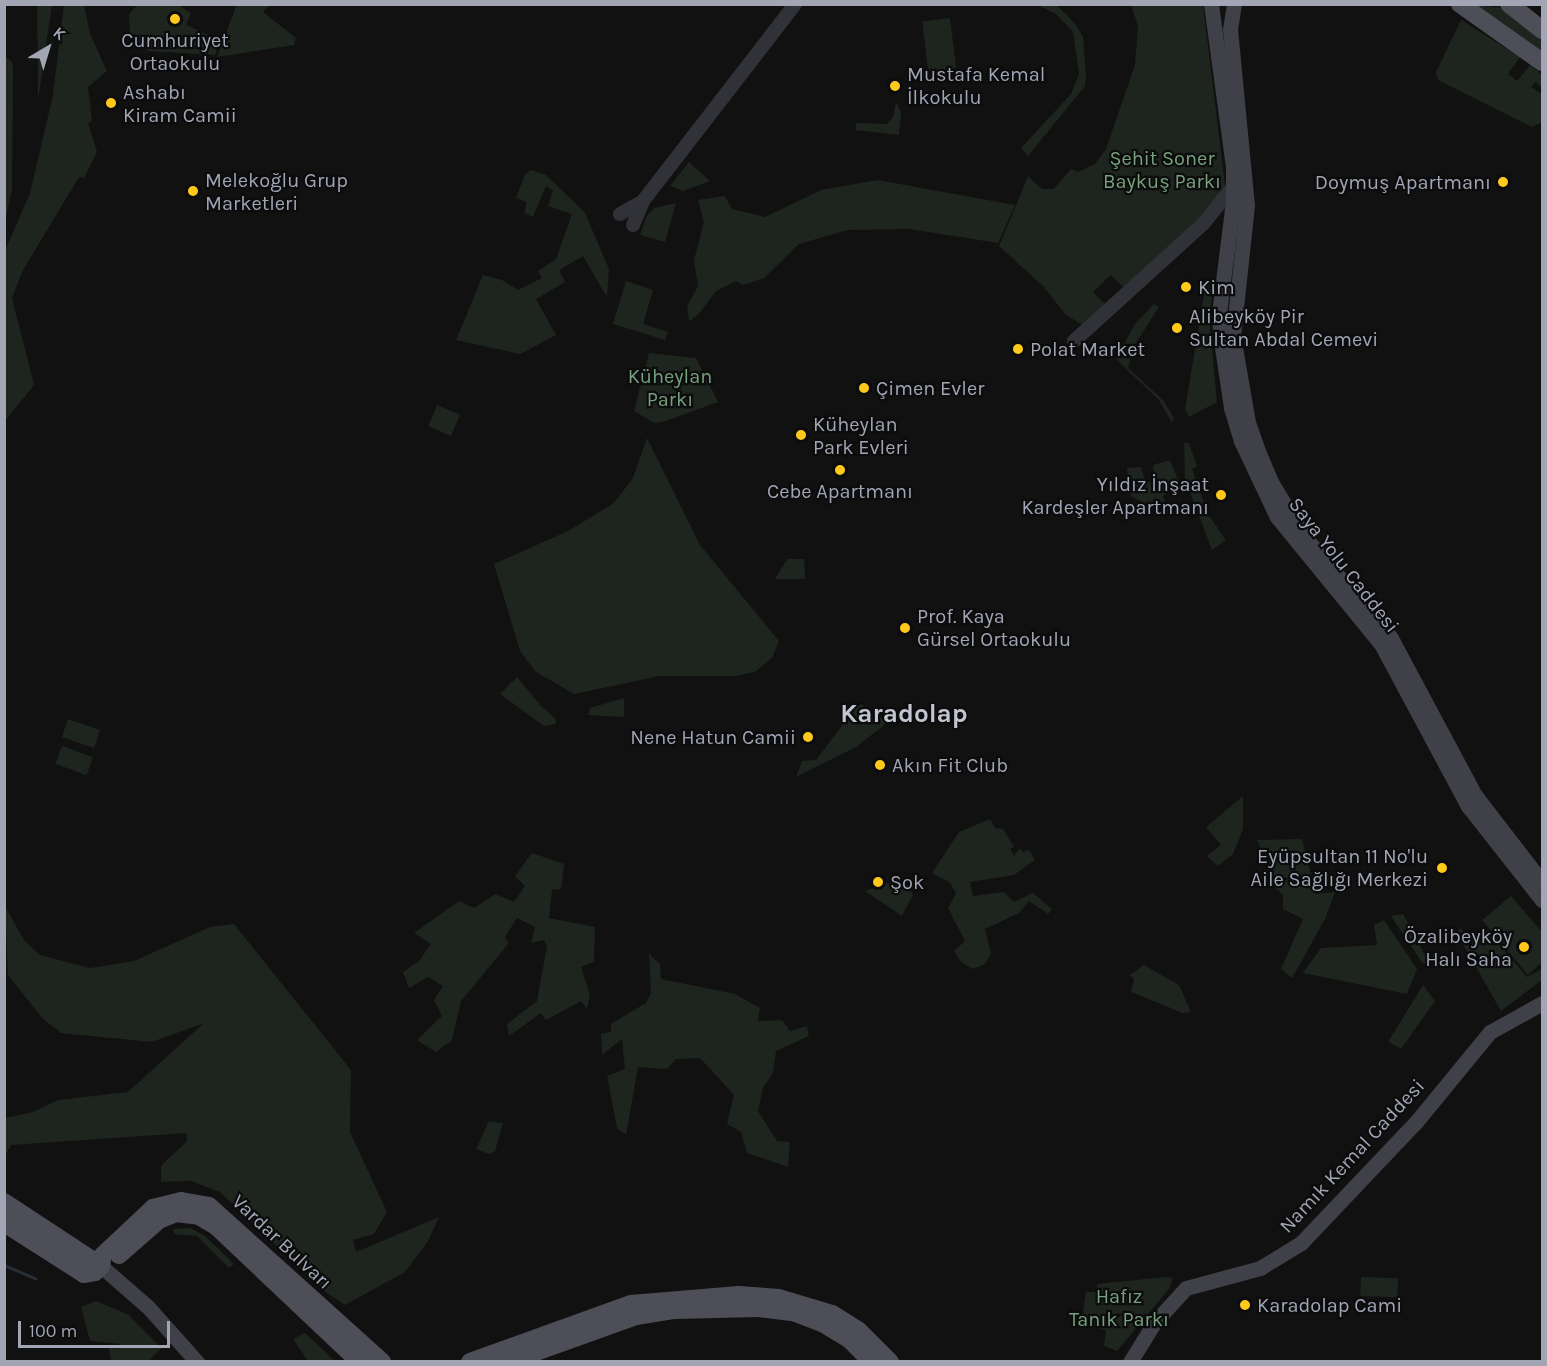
<!DOCTYPE html>
<html>
<head>
<meta charset="utf-8">
<style>
  body { margin:0 }
  #map { position:relative; width:1547px; height:1366px; overflow:hidden; background:#111112; font-family:Karla,sans-serif }
  div>[style] { position:absolute }
  [style*='--x'] { left:calc(var(--x)*1px); top:calc(var(--y)*1px); width:calc(var(--w)*1px); rotate:calc(var(--a)*1deg) }
  .green>* { inset:0; background:#1d251e; transform-origin:0 0 }
  .stream>* { height:3px; margin:-1.5px; padding:0 1.5px; transform-origin:1.5px; border-radius:1.5px; background:#262e37 }
  .tertiary>* { height:14px; margin:-7px; padding:0 7px; transform-origin:7px; border-radius:7px; background:#313238 }
  .secondary>* { height:15px; margin:-7.5px; padding:0 7.5px; transform-origin:7.5px; border-radius:7.5px; background:#3f4048 }
  .primary>* { height:18px; margin:-9px; padding:0 9px; transform-origin:9px; border-radius:9px; background:#4d4e57 }
  .dots>* { width:16px; height:16px; translate:-50% -50%; box-sizing:border-box; border:3px solid #0c0c0d; border-radius:50% }
  span { translate:-50% -50%; white-space:nowrap; text-align:center; line-height:1.15; -webkit-text-stroke:4.5px #0c0c0d; paint-order:stroke }
  .poi-label { font-size:20px; color:#a1a5b4 }
  .left { translate:0 -50%; text-align:left }
  .right { translate:-100% -50%; text-align:right }
  .park-label { font-size:20px; color:#76a17d }
  .street-label { font-size:20px; color:#a1a5b4 }
  .district-label { font-size:26px; color:#c2c4d0; font-weight:700 }
  .frame { position:absolute; inset:0; border:6px solid #a1a5b4; pointer-events:none }
  .north { position:absolute; left:18px; top:18px; width:60px; height:60px; -webkit-text-stroke:4px #0c0c0d; paint-order:stroke; rotate:38deg; font-size:16px; font-weight:700; line-height:24px; text-align:center; color:#a1a5b4 }
  .north::after { content:''; display:block; margin:auto; width:21px; height:27px; background:#a1a5b4; clip-path:polygon(50% 0,100% 100%,50% 72%,0 100%) }
  .scale { position:absolute; left:18px; top:1321px; width:152px; height:27px; box-sizing:border-box; border:3px solid #a1a5b4; border-top:0; padding-left:8px; font-size:18px; line-height:21px; white-space:nowrap; color:#a1a5b4; -webkit-text-stroke:4px #0c0c0d; paint-order:stroke }
</style>
</head>
<body>
<div id="map">
  <div class="green">
    <div style="clip-path:polygon(64px 4px,84px 5px,90px 34px,107px 71px,88px 87px,92px 121px,88px 123px,97px 152px,84px 178px,79px 177px,23px 270px,12px 298px,34px 385px,5px 421px,5px 251px,30px 193px,53px 95px)"></div>
    <div style="clip-path:polygon(237px 4px,269px 5px,263px 12px,296px 38px,294px 45px,217px 57px)"></div>
    <div style="clip-path:polygon(37px 5px,52px 5px,38px 100px,38px 68px)"></div>
    <div style="clip-path:polygon(137px 5px,178px 5px,191px 13px,186px 25px,220px 40px,215px 55px,148px 51px,130px 36px,129px 14px)"></div>
    <div style="clip-path:polygon(1037px 5px,1057px 5px,1076px 25px,1083px 37px,1086px 76px,1085px 86px,1028px 156px,1021px 148px,1071px 94px,1079px 74px,1073px 32px,1056px 14px)"></div>
    <div style="clip-path:polygon(1131px 5px,1203px 5px,1226px 193px,1125px 289px,1111px 275px,1093px 292px,1107px 306px,1083px 325px,1066px 315px,1043px 286px,999px 246px,1028px 176px,1042px 189px,1054px 189px,1071px 169px,1078px 172px,1095px 164px,1106px 149px,1135px 65px,1138px 26px)"></div>
    <div style="clip-path:polygon(1476px 5px,1503px 8px,1542px 37px,1542px 53px)"></div>
    <div style="left:950px;top:18px;width:50px;height:28px;rotate:83deg"></div>
    <div style="clip-path:polygon(1461px 20px,1520px 57px,1508px 74px,1517px 81px,1530px 65px,1542px 75px,1542px 87px,1535px 82px,1531px 87px,1542px 94px,1542px 122px,1532px 127px,1438px 80px,1436px 72px)"></div>
    <div style="clip-path:polygon(5px 56px,12px 62px,13px 71px,12px 189px,5px 222px)"></div>
    <div style="clip-path:polygon(896px 102px,901px 112px,899px 135px,856px 130px,856px 123px,887px 124px,893px 117px)"></div>
    <div style="clip-path:polygon(689px 162px,710px 181px,683px 191px,670px 186px)"></div>
    <div style="clip-path:polygon(531px 170px,546px 175px,585px 213px,609px 269px,607px 297px,583px 256px,559px 270px,565px 282px,536px 299px,556px 335px,520px 354px,456px 340px,483px 275px,502px 280px,518px 290px,542px 278px,538px 271px,556px 259px,572px 214px,548px 206px,553px 190px,546px 186px,533px 217px,524px 213px,527px 202px,516px 198px,525px 174px)"></div>
    <div style="clip-path:polygon(878px 180px,1015px 205px,998px 243px,909px 229px,848px 230px,799px 244px,764px 278px,743px 285px,736px 281px,716px 291px,698px 315px,689px 321px,687px 306px,698px 286px,694px 260px,704px 222px,698px 200px,725px 196px,732px 209px,765px 217px,821px 190px)"></div>
    <div style="clip-path:polygon(676px 203px,665px 242px,640px 235px,647px 215px,655px 208px)"></div>
    <div style="clip-path:polygon(626px 281px,653px 290px,643px 324px,668px 332px,665px 340px,613px 324px)"></div>
    <div style="clip-path:polygon(1205px 289px,1212px 291px,1210px 329px,1217px 402px,1189px 417px,1185px 409px)"></div>
    <div style="clip-path:polygon(1154px 304px,1159px 307px,1134px 346px,1128px 368px,1163px 400px,1174px 418px,1172px 423px,1159px 400px,1116px 359px,1135px 324px)"></div>
    <div style="clip-path:polygon(649px 353px,696px 358px,718px 402px,663px 422px,654px 423px,634px 411px)"></div>
    <div style="left:437px;top:405px;width:25px;height:23px;rotate:23deg"></div>
    <div style="clip-path:polygon(647px 438px,700px 545px,779px 641px,772px 658px,755px 672px,735px 676px,660px 676px,574px 694px,536px 672px,520px 651px,494px 564px,568px 531px,614px 503px,633px 478px)"></div>
    <div style="clip-path:polygon(1184px 443px,1189px 443px,1197px 466px,1192px 469px,1208px 514px,1226px 540px,1212px 550px,1185px 479px)"></div>
    <div style="clip-path:polygon(1170px 460px,1180px 484px,1163px 496px,1169px 513px,1166px 514px,1161px 503px,1148px 505px,1131px 496px,1127px 468px,1141px 467px,1146px 483px,1155px 480px,1153px 465px)"></div>
    <div style="clip-path:polygon(787px 559px,804px 559px,805px 579px,775px 579px)"></div>
    <div style="clip-path:polygon(517px 677px,542px 707px,555px 718px,556px 724px,544px 726px,500px 694px)"></div>
    <div style="clip-path:polygon(624px 698px,624px 717px,588px 715px,590px 708px)"></div>
    <div style="clip-path:polygon(859px 703px,888px 722px,856px 747px,796px 777px,802px 761px,816px 760px)"></div>
    <div style="left:68px;top:719px;width:34px;height:19px;rotate:19deg"></div>
    <div style="left:62px;top:746px;width:33px;height:19px;rotate:20deg"></div>
    <div style="clip-path:polygon(1243px 796px,1243px 829px,1233px 854px,1218px 866px,1207px 856px,1221px 845px,1206px 827px)"></div>
    <div style="clip-path:polygon(990px 819px,995px 828px,1003px 829px,1014px 847px,1010px 848px,1014px 856px,1020px 848px,1023px 852px,1029px 850px,1035px 860px,1014px 875px,970px 882px,973px 896px,1004px 892px,1014px 902px,1033px 893px,1052px 909px,1048px 914px,1029px 901px,1019px 913px,985px 929px,991px 954px,985px 964px,973px 969px,961px 962px,954px 951px,965px 941px,948px 908px,956px 893px,950px 883px,932px 873px,959px 832px)"></div>
    <div style="clip-path:polygon(1302px 839px,1316px 894px,1335px 892px,1325px 919px,1292px 978px,1281px 969px,1303px 919px,1283px 909px,1283px 895px,1264px 877px,1270px 868px,1257px 840px)"></div>
    <div style="clip-path:polygon(532px 853px,564px 864px,561px 889px,552px 890px,549px 918px,595px 927px,594px 962px,581px 967px,590px 995px,587px 1009px,581px 1001px,546px 1020px,541px 1013px,509px 1036px,507px 1024px,537px 1001px,547px 946px,544px 940px,531px 943px,535px 927px,517px 918px,505px 937px,509px 943px,461px 1001px,452px 1040px,436px 1052px,417px 1040px,442px 1016px,434px 1000px,443px 986px,428px 977px,409px 988px,403px 972px,419px 961px,431px 944px,414px 933px,459px 901px,474px 908px,495px 894px,514px 902px,525px 886px,515px 876px)"></div>
    <div style="clip-path:polygon(903px 878px,913px 895px,902px 916px,865px 891px)"></div>
    <div style="clip-path:polygon(1511px 896px,1542px 932px,1542px 962px,1528px 975px,1482px 920px)"></div>
    <div style="clip-path:polygon(5px 906px,24px 940px,40px 955px,90px 968px,134px 961px,210px 927px,234px 924px,351px 1070px,350px 1132px,387px 1212px,374px 1234px,353px 1240px,356px 1252px,439px 1217px,428px 1241px,405px 1272px,345px 1305px,327px 1293px,220px 1192px,191px 1181px,161px 1182px,161px 1166px,187px 1141px,186px 1133px,11px 1145px,5px 1155px,5px 1118px,33px 1112px,58px 1100px,128px 1092px,204px 1023px,152px 1042px,61px 1033px,42px 1018px,8px 975px)"></div>
    <div style="clip-path:polygon(1403px 914px,1428px 961px,1423px 964px,1391px 916px)"></div>
    <div style="clip-path:polygon(1384px 920px,1417px 969px,1407px 994px,1303px 973px,1321px 948px,1377px 945px,1374px 925px)"></div>
    <div style="clip-path:polygon(1461px 928px,1470px 942px,1487px 930px,1527px 977px,1542px 969px,1542px 980px,1501px 1011px,1456px 932px)"></div>
    <div style="clip-path:polygon(649px 954px,660px 964px,661px 979px,735px 994px,760px 1008px,758px 1021px,782px 1020px,790px 1031px,807px 1026px,809px 1036px,776px 1051px,773px 1073px,763px 1088px,758px 1111px,777px 1141px,790px 1142px,788px 1167px,747px 1153px,741px 1132px,727px 1124px,734px 1095px,700px 1058px,676px 1059px,667px 1069px,638px 1067px,626px 1135px,617px 1128px,607px 1076px,625px 1069px,622px 1039px,602px 1055px,601px 1034px,611px 1032px,611px 1024px,646px 1003px,651px 993px)"></div>
    <div style="clip-path:polygon(1144px 965px,1179px 985px,1191px 1012px,1183px 1013px,1131px 992px,1134px 979px,1130px 975px)"></div>
    <div style="clip-path:polygon(1423px 985px,1435px 1001px,1401px 1049px,1388px 1042px)"></div>
    <div style="clip-path:polygon(489px 1121px,503px 1123px,495px 1151px,489px 1154px,476px 1149px)"></div>
    <div style="clip-path:polygon(190px 1228px,204px 1235px,234px 1264px,229px 1268px,197px 1236px,174px 1234px,173px 1229px)"></div>
    <div style="clip-path:polygon(1165px 1277px,1173px 1278px,1169px 1289px,1117px 1351px,1104px 1346px,1106px 1330px,1081px 1325px,1086px 1292px,1096px 1292px,1097px 1284px)"></div>
    <div style="left:1361px;top:1277px;width:37px;height:19px;rotate:2deg"></div>
    <div style="clip-path:polygon(96px 1301px,129px 1315px,161px 1348px,149px 1361px,111px 1361px,109px 1347px,121px 1344px,90px 1341px,81px 1307px)"></div>
    <div style="clip-path:polygon(305px 1333px,335px 1361px,308px 1361px,293px 1339px)"></div>
  </div>
  <div class="stream">
    <div style="--x:4;--y:1265;--w:34;--a:23"></div>
  </div>
  <div class="tertiary">
    <div style="--x:620;--y:214;--w:26;--a:-29"></div>
    <div style="--x:633;--y:225;--w:26;--a:-67"></div>
    <div style="--x:643;--y:201;--w:249;--a:-52.3"></div>
    <div style="--x:1074;--y:341;--w:174;--a:-42.2"></div>
    <div style="--x:1203;--y:224;--w:48;--a:-51"></div>
  </div>
  <div class="secondary">
    <div style="--x:1211;--y:4;--w:163;--a:82.3"></div>
    <div style="--x:1233;--y:166;--w:35;--a:90"></div>
    <div style="--x:1233;--y:201;--w:114;--a:97.1"></div>
    <div style="--x:1219;--y:314;--w:20;--a:87"></div>
    <div style="--x:1220;--y:334;--w:75;--a:81.5"></div>
    <div style="--x:1231;--y:408;--w:34;--a:73"></div>
    <div style="--x:1241;--y:441;--w:84;--a:64.7"></div>
    <div style="--x:1277;--y:517;--w:164;--a:50.7"></div>
    <div style="--x:1381;--y:644;--w:184;--a:61.8"></div>
    <div style="--x:1468;--y:806;--w:120;--a:51.8"></div>
    <div style="--x:1234;--y:4;--w:25;--a:99"></div>
    <div style="--x:1230;--y:29;--w:177;--a:84.5"></div>
    <div style="--x:1247;--y:205;--w:132;--a:96.1"></div>
    <div style="--x:1233;--y:336;--w:87;--a:80.1"></div>
    <div style="--x:1248;--y:422;--w:31;--a:71"></div>
    <div style="--x:1258;--y:451;--w:34;--a:67"></div>
    <div style="--x:1271;--y:482;--w:63;--a:58.6"></div>
    <div style="--x:1304;--y:536;--w:134;--a:49.5"></div>
    <div style="--x:1391;--y:638;--w:178;--a:61.9"></div>
    <div style="--x:1475;--y:795;--w:110;--a:52.4"></div>
    <div style="--x:101;--y:1266;--w:62;--a:41.1"></div>
    <div style="--x:148;--y:1307;--w:74;--a:48.3"></div>
    <div style="--x:1130;--y:1362;--w:46;--a:-58.4"></div>
    <div style="--x:1154;--y:1323;--w:47;--a:-47.6"></div>
    <div style="--x:1186;--y:1288;--w:77;--a:-15.1"></div>
    <div style="--x:1260;--y:1268;--w:48;--a:-31.4"></div>
    <div style="--x:1301;--y:1243;--w:167;--a:-46.5"></div>
    <div style="--x:1416;--y:1122;--w:117;--a:-50.6"></div>
    <div style="--x:1490;--y:1032;--w:60;--a:-29.1"></div>
  </div>
  <div class="primary">
    <div style="--x:1460;--y:4;--w:100;--a:35.3"></div>
    <div style="--x:1509;--y:4;--w:42;--a:38.2"></div>
    <div style="--x:4;--y:1202;--w:116;--a:33.4"></div>
    <div style="--x:4;--y:1223;--w:95;--a:32.5"></div>
    <div style="--x:84;--y:1274;--w:11;--a:-10"></div>
    <div style="--x:95;--y:1272;--w:8;--a:-45"></div>
    <div style="--x:119;--y:1255;--w:53;--a:-41.2"></div>
    <div style="--x:159;--y:1220;--w:18;--a:-22"></div>
    <div style="--x:176;--y:1213;--w:23;--a:7"></div>
    <div style="--x:199;--y:1216;--w:21;--a:31"></div>
    <div style="--x:217;--y:1227;--w:197;--a:43.4"></div>
    <div style="--x:101;--y:1266;--w:11;--a:-80"></div>
    <div style="--x:103;--y:1255;--w:69;--a:-43.2"></div>
    <div style="--x:153;--y:1208;--w:29;--a:-14"></div>
    <div style="--x:181;--y:1201;--w:28;--a:10"></div>
    <div style="--x:209;--y:1206;--w:233;--a:42"></div>
    <div style="--x:470;--y:1362;--w:171;--a:-19.8"></div>
    <div style="--x:631;--y:1304;--w:108;--a:-4.8"></div>
    <div style="--x:739;--y:1295;--w:40;--a:4.3"></div>
    <div style="--x:779;--y:1298;--w:55;--a:16.8"></div>
    <div style="--x:832;--y:1314;--w:32;--a:32"></div>
    <div style="--x:859;--y:1331;--w:44;--a:45"></div>
    <div style="--x:508;--y:1362;--w:136;--a:-19.8"></div>
    <div style="--x:636;--y:1316;--w:39;--a:-9"></div>
    <div style="--x:675;--y:1310;--w:83;--a:-1.4"></div>
    <div style="--x:758;--y:1308;--w:38;--a:7"></div>
    <div style="--x:796;--y:1313;--w:30;--a:21"></div>
    <div style="--x:824;--y:1324;--w:29;--a:31"></div>
    <div style="--x:849;--y:1339;--w:33;--a:45"></div>
  </div>
  <div class="dots">
    <div style="left:175px;top:19px;background:#ffc91c"></div>
    <div style="left:895px;top:86px;background:#ffc91c"></div>
    <div style="left:111px;top:103px;background:#ffc91c"></div>
    <div style="left:1503px;top:182px;background:#ffc91c"></div>
    <div style="left:193px;top:191px;background:#ffc91c"></div>
    <div style="left:1186px;top:287px;background:#ffc91c"></div>
    <div style="left:1177px;top:328px;background:#ffc91c"></div>
    <div style="left:1018px;top:349px;background:#ffc91c"></div>
    <div style="left:864px;top:388px;background:#ffc91c"></div>
    <div style="left:801px;top:435px;background:#ffc91c"></div>
    <div style="left:840px;top:470px;background:#ffc91c"></div>
    <div style="left:1221px;top:495px;background:#ffc91c"></div>
    <div style="left:905px;top:628px;background:#ffc91c"></div>
    <div style="left:808px;top:737px;background:#ffc91c"></div>
    <div style="left:880px;top:765px;background:#ffc91c"></div>
    <div style="left:1442px;top:868px;background:#ffc91c"></div>
    <div style="left:878px;top:882px;background:#ffc91c"></div>
    <div style="left:1524px;top:947px;background:#ffc91c"></div>
    <div style="left:1245px;top:1305px;background:#ffc91c"></div>
  </div>
  <div class="poi-label">
    <span style="left:175px;top:52px">Cumhuriyet<br>Ortaokulu</span>
    <span class="left" style="left:907px;top:86px">Mustafa Kemal<br>İlkokulu</span>
    <span class="left" style="left:123px;top:104px">Ashabı<br>Kiram Camii</span>
    <span class="left" style="left:205px;top:192px">Melekoğlu Grup<br>Marketleri</span>
    <span class="right" style="left:1491px;top:182px">Doymuş Apartmanı</span>
    <span class="left" style="left:1198px;top:287px">Kim</span>
    <span class="left" style="left:1189px;top:328px">Alibeyköy Pir<br>Sultan Abdal Cemevi</span>
    <span class="left" style="left:1030px;top:349px">Polat Market</span>
    <span class="left" style="left:876px;top:388px">Çimen Evler</span>
    <span class="left" style="left:813px;top:436px">Küheylan<br>Park Evleri</span>
    <span class="right" style="left:1209px;top:496px">Yıldız İnşaat<br>Kardeşler Apartmanı</span>
    <span style="left:840px;top:491px">Cebe Apartmanı</span>
    <span class="left" style="left:917px;top:628px">Prof. Kaya<br>Gürsel Ortaokulu</span>
    <span class="right" style="left:796px;top:737px">Nene Hatun Camii</span>
    <span class="left" style="left:892px;top:765px">Akın Fit Club</span>
    <span class="right" style="left:1428px;top:868px">Eyüpsultan 11 No'lu<br>Aile Sağlığı Merkezi</span>
    <span class="left" style="left:890px;top:882px">Şok</span>
    <span class="right" style="left:1512px;top:948px">Özalibeyköy<br>Halı Saha</span>
    <span class="left" style="left:1257px;top:1305px">Karadolap Cami</span>
  </div>
  <div class="park-label">
    <span style="left:1162px;top:170px">Şehit Soner<br>Baykuş Parkı</span>
    <span style="left:670px;top:388px">Küheylan<br>Parkı</span>
    <span style="left:1119px;top:1308px">Hafız<br>Tanık Parkı</span>
  </div>
  <div class="street-label">
    <span style="left:1344px;top:565px;rotate:52deg">Saya Yolu Caddesi</span>
    <span style="left:1352px;top:1156px;rotate:-47deg">Namık Kemal Caddesi</span>
    <span style="left:282px;top:1242px;rotate:43deg">Vardar Bulvarı</span>
  </div>
  <div class="district-label">
    <span style="left:904px;top:714px">Karadolap</span>
  </div>
  <div class="frame"></div>
  <div class="north">K</div>
  <div class="scale">100 m</div>
</div>
</body>
</html>
